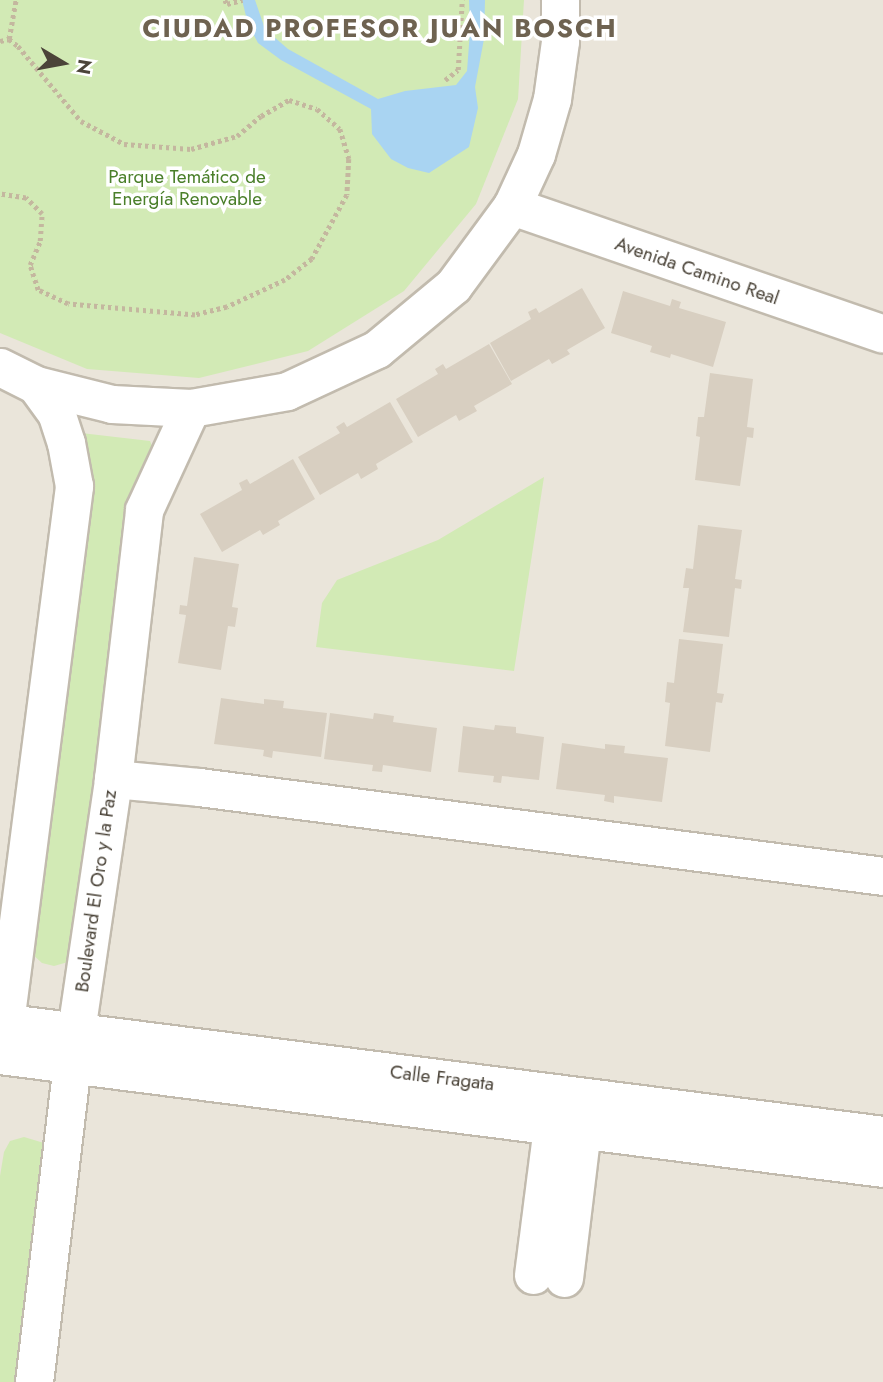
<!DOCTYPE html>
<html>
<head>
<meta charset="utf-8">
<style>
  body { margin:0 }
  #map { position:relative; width:883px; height:1382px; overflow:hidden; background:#f6f3ec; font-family:Jost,sans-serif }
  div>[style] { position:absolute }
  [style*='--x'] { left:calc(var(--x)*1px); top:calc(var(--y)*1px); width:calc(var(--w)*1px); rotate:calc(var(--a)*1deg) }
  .residential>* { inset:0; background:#eae5da; transform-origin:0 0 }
  .green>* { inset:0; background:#d2eab5 }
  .water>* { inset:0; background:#a9d4f2 }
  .building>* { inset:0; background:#d8cfc1 }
  .path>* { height:4.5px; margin-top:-2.25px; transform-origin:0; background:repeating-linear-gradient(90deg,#c4b79f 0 3.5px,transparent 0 7px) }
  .roads { filter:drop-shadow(2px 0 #c2bbae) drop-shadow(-2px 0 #c2bbae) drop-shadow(0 2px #c2bbae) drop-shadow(0 -2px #c2bbae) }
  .minor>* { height:37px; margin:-18.5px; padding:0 18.5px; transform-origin:18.5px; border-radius:18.5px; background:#fff }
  span { translate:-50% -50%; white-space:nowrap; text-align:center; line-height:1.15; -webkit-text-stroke:7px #fff; paint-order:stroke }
  .park-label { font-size:19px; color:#4a7f2a }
  .street-label { font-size:19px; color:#4b4439 }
  .district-label { font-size:26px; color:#6e6250; font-weight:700; letter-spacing:2px }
  .north { position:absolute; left:28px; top:28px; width:70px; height:70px; -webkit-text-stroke:5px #fff; paint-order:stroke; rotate:100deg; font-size:19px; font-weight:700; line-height:28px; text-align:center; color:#4b4439 }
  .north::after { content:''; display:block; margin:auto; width:24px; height:32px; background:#4b4439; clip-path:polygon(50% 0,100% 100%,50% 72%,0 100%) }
</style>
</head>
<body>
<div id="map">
  <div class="residential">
    <div style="left:0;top:0;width:883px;height:1382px"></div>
  </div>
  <div class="green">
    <div style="clip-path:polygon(0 0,524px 0,518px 99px,476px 204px,404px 291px,308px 351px,199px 378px,87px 369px,0 333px)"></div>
    <div style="clip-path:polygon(81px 433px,150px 441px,154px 451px,135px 481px,129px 501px,78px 947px,68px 962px,54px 966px,42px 963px,32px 954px)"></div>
    <div style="clip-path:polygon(544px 477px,514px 671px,316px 647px,322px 603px,337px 580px,438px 540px)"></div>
    <div style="clip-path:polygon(24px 1137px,44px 1143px,51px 1153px,25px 1382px,0 1382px,0 1176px,4px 1152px,10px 1141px)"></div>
  </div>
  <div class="water">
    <div style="clip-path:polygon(242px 0,255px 0,265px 29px,288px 49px,378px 99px,405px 91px,456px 85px,467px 71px,470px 31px,469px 0,485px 0,484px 39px,475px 87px,478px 108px,469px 147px,429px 173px,408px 168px,391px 159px,372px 134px,371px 109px,281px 60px,258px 43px,248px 24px)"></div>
  </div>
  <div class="building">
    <div style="clip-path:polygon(582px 288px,605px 328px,567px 350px,570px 354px,552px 364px,549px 359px,511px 381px,490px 343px,531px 319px,528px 312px,536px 308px,539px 313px)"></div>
    <div style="clip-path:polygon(623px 291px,670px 306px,672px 299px,681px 302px,679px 308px,726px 322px,713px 367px,671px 354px,670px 358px,650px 352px,652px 346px,611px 333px)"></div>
    <div style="clip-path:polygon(489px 344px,512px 384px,474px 406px,477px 411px,459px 421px,456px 415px,418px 437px,396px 399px,438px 374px,435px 369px,443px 364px,446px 369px)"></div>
    <div style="clip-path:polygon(710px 373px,753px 379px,747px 427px,754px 428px,753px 438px,747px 437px,740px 486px,695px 480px,700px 437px,696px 436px,698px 417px,704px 417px)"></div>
    <div style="clip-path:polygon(390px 402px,413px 442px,376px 464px,378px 469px,361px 479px,358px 473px,320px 495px,298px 457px,340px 433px,336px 427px,344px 422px,347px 427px)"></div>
    <div style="clip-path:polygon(293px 459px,315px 499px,278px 521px,280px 525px,263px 535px,260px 530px,222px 552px,200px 514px,242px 490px,239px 483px,247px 479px,250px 484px)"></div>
    <div style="clip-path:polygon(698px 525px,742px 530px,735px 579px,742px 580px,741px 589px,735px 588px,729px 637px,683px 632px,689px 588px,683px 588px,686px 568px,693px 569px)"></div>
    <div style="clip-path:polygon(194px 557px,239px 564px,232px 607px,238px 608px,235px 627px,228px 626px,221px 670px,178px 663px,186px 615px,179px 614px,180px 605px,187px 606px)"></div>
    <div style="clip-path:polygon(679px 639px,723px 644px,717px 693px,724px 694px,722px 703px,716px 702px,710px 752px,665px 746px,670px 703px,665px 702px,667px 682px,674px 683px)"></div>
    <div style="clip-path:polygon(221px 698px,264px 704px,264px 699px,284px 701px,283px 708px,327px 713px,321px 757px,273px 751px,272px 758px,263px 756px,264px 750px,214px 744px)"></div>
    <div style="clip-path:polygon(330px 713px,373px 719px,374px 713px,394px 716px,393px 722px,437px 728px,431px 772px,383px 765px,382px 772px,372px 771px,373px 765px,324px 759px)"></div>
    <div style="clip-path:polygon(495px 725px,516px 727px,516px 733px,544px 737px,539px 780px,502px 776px,501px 783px,493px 782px,494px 776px,458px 772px,463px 726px,494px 730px)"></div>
    <div style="clip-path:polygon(562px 743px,605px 749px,605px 744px,625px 746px,624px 753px,668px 758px,662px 802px,614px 796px,614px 803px,604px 801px,605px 795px,556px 789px)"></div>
  </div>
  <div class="path">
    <div style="--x:225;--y:0;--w:4;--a:63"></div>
    <div style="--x:227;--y:4;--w:16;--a:-15"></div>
    <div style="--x:9;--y:39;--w:40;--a:-80"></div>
    <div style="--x:0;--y:41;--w:9;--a:-13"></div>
    <div style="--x:9;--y:39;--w:11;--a:38"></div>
    <div style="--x:18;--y:46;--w:98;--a:50"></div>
    <div style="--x:81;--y:121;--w:49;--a:28.1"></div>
    <div style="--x:124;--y:144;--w:67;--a:4.3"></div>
    <div style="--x:191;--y:149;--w:48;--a:-15.8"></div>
    <div style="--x:237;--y:136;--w:31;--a:-40"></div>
    <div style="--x:261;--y:116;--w:32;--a:-30"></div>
    <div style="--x:289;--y:100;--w:29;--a:18"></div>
    <div style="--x:317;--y:109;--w:30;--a:41"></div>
    <div style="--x:340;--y:129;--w:31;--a:73"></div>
    <div style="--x:349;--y:159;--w:36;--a:93"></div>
    <div style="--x:347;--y:195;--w:73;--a:118.7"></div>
    <div style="--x:312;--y:259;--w:34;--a:142"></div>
    <div style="--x:285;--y:280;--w:64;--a:155"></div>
    <div style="--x:227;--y:307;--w:33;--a:166"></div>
    <div style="--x:195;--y:315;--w:127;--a:-175"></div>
    <div style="--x:68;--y:304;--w:33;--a:-155"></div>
    <div style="--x:38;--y:290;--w:26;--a:-108"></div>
    <div style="--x:30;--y:265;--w:26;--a:-67"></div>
    <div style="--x:40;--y:241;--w:27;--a:-86"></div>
    <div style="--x:42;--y:214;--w:23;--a:-135"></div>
    <div style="--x:26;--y:198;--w:26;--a:-171"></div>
    <div style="--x:445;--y:80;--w:16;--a:-38"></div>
    <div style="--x:458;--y:70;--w:70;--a:-86.7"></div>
  </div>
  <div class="roads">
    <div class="minor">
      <div style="--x:512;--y:206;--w:392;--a:19"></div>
      <div style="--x:0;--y:367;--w:40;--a:26.6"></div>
      <div style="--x:36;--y:385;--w:78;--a:14"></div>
      <div style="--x:112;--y:404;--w:79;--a:2.9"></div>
      <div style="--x:191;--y:408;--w:97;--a:-10"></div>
      <div style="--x:287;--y:391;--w:99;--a:-25"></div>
      <div style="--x:377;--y:349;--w:99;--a:-39.7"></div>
      <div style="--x:453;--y:286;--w:99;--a:-53.6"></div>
      <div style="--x:512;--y:206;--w:57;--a:-65.2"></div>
      <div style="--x:536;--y:154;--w:57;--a:-73.8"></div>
      <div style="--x:552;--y:99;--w:59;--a:-82.1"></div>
      <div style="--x:560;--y:41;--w:41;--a:-90"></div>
      <div style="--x:113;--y:779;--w:86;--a:5.3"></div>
      <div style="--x:199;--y:787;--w:690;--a:7.41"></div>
      <div style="--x:0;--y:1022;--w:890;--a:7.29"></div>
      <div style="--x:2;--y:1046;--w:565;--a:-82.67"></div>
      <div style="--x:74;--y:486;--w:44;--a:-100.5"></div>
      <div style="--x:66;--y:443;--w:32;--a:-108"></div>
      <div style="--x:56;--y:413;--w:34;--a:-126"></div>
      <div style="--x:0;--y:1055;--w:890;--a:7.29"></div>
      <div style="--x:533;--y:1275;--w:150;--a:-82.7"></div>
      <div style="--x:564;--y:1278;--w:149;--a:-83.1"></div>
      <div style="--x:34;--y:1382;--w:354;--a:-83.2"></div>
      <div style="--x:76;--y:1031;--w:255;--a:-81.6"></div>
      <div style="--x:113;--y:779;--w:271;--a:-83.4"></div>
      <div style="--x:144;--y:510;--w:112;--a:-65.3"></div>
    </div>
  </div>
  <div class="park-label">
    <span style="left:187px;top:188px">Parque Temático de<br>Energía Renovable</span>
  </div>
  <div class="street-label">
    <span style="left:697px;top:271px;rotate:19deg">Avenida Camino Real</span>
    <span style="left:96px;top:891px;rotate:-82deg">Boulevard El Oro y la Paz</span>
    <span style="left:442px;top:1078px;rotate:7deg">Calle Fragata</span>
  </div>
  <div class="district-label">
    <span style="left:380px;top:29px">CIUDAD PROFESOR JUAN BOSCH</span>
  </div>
  <div class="north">N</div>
</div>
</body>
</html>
